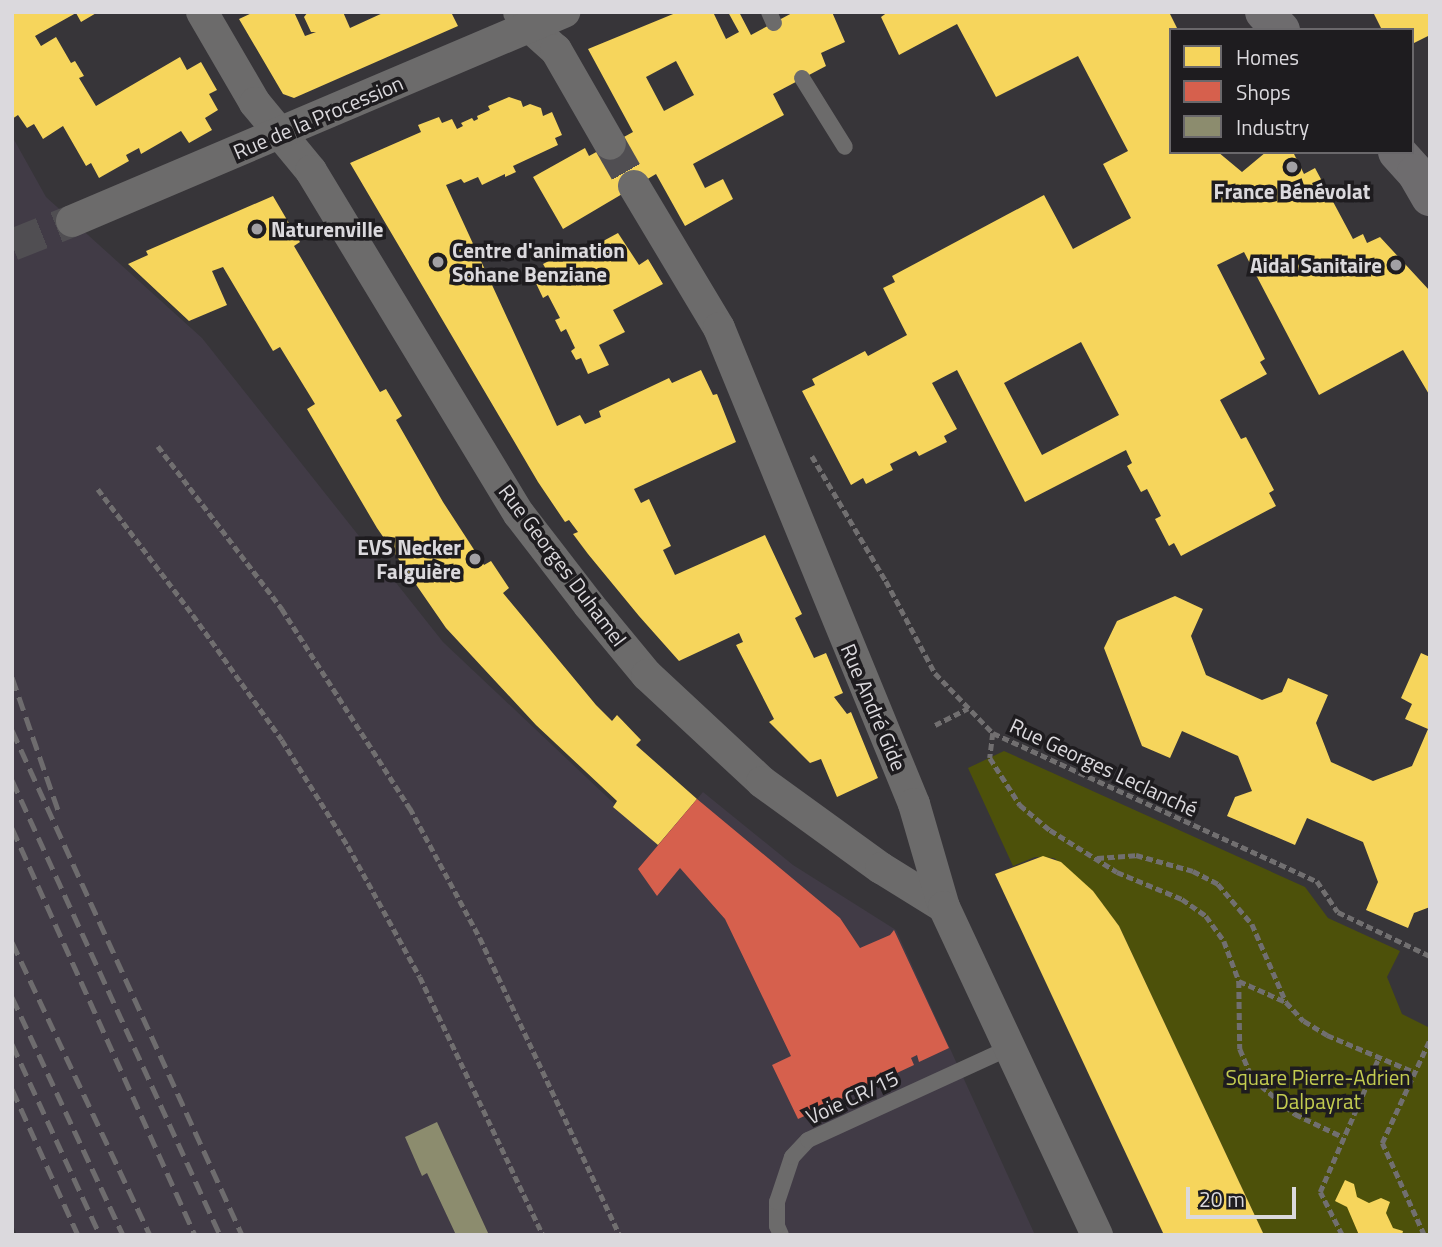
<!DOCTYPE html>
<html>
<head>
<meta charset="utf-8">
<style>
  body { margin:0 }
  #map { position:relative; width:1442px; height:1247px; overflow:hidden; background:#373539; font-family:"Titillium Web",sans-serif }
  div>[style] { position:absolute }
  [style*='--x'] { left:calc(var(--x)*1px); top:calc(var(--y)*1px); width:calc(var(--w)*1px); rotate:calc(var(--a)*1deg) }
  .built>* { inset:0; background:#413b46 }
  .green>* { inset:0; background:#4d510a }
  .homes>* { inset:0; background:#f6d55c }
  .shops>* { inset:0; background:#d6604d }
  .industry>* { inset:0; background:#8c8c6e }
  .street-tunnel>* { height:32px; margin-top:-16px; transform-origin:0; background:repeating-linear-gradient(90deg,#504e52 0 32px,transparent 0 48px) }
  .path>* { height:4.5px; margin-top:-2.25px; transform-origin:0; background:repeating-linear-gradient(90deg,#716f70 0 7px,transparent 0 10.5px) }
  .lane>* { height:16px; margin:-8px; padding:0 8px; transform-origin:8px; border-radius:8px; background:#6c6b6b }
  .street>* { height:32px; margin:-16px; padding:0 16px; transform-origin:16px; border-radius:16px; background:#6c6b6b }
  .secondary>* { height:38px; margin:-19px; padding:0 19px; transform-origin:19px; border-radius:19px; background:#6e6c6e }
  .rail>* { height:5px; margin-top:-2.5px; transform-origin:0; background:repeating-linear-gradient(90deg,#6e6c6e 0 14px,transparent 0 21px) }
  .dots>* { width:19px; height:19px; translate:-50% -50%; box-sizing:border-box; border:4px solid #1e1c1f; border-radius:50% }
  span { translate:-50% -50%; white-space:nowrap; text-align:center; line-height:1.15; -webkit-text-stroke:7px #1e1c1f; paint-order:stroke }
  .street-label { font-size:21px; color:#dbd9dd }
  .poi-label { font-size:21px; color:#dbd9dd; font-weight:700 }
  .left { translate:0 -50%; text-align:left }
  .right { translate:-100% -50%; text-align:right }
  .park-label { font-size:21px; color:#c3cc50 }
  .frame { position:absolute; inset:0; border:14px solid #dbd9dd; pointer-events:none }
  .legend { position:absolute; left:1169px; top:28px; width:245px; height:126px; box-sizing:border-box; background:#1e1c1f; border:2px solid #6a686b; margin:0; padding:9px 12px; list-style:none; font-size:21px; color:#dbd9dd }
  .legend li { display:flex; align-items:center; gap:14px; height:35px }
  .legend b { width:35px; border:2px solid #6a686b }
  .scale { position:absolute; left:1186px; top:1187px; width:110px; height:32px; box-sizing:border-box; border:4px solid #dbd9dd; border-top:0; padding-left:9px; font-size:21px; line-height:24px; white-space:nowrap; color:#dbd9dd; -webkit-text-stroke:5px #1e1c1f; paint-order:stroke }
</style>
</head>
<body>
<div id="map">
  <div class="built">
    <div style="clip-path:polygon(12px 136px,46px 197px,202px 338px,443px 642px,658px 845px,703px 792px,793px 865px,896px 930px,1035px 1235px,17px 1235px,12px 1223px)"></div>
  </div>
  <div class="green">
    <div style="clip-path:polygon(1004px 751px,1305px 887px,1328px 918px,1400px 951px,1387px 977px,1402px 1014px,1430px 1028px,1430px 1235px,1264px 1235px,1119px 926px,1094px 893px,1054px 858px,1035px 857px,1013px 866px,968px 768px)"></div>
  </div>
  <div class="homes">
    <div style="clip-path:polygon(12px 12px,98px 12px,81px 22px,76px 13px,35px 36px,41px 46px,56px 37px,71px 63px,75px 61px,84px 76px,79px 78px,96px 106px,180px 57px,187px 70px,201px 62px,217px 90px,209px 94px,218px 110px,205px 118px,212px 130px,189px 143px,181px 131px,141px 154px,139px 148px,126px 155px,129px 161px,99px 178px,91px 163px,86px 166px,63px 126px,43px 139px,34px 124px,27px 128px,18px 115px,12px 119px)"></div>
    <div style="clip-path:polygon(254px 12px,294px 12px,305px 36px,316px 32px,311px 32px,304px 17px,308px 12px,343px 12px,350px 28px,385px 12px,451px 12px,458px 26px,294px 98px,283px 94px,239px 19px)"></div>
    <div style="clip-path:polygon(evenodd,678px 12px,713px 12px,726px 39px,739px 32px,728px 12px,739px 12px,751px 35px,794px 12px,832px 12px,845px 42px,821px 53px,826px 66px,773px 94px,784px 115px,693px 164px,705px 188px,723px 179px,733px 199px,685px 226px,656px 174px,563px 229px,533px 177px,585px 148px,589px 156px,633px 132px,588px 49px,678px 12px,676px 61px,694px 95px,664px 111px,646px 77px,676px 61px)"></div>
    <div style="clip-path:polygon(evenodd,888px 12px,1169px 12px,1178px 30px,1171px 30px,1171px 152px,1218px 152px,1242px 172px,1266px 152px,1293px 152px,1304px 174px,1315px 168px,1353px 239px,1363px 234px,1367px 243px,1380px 237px,1430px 291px,1430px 396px,1403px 350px,1319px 395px,1244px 252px,1217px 265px,1265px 359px,1260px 362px,1267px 374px,1220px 400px,1241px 439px,1246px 437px,1274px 490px,1269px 493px,1276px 506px,1181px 556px,1174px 543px,1169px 546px,1155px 519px,1161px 516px,1147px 489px,1141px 492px,1127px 466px,1132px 463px,1126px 450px,1025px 502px,957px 370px,932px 383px,957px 429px,944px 436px,947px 442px,919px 456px,916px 451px,890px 464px,893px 470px,866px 484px,863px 478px,851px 485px,802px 391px,815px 385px,812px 379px,865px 351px,868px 356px,907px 335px,883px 288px,895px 282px,892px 276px,1044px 195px,1073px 249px,1131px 218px,1103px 164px,1128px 151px,1078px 56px,996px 97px,957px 24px,899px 55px,881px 17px,888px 12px,1081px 342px,1119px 415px,1042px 455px,1004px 383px,1081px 342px)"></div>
    <div style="clip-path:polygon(1373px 12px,1430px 12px,1430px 35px,1412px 44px,1412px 30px,1382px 30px)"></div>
    <div style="clip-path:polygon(509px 97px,521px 101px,523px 107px,530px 104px,541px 108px,543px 116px,552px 112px,562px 135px,555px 138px,558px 145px,513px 166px,516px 172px,505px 177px,505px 174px,482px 185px,478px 177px,464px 183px,461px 179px,446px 185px,557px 426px,580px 415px,585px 424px,601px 417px,599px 411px,669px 378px,672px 383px,701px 370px,713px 395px,717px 394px,736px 442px,634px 489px,641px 503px,649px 499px,671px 546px,663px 550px,675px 575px,765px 535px,802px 614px,795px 618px,814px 658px,826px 653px,843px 693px,834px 697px,847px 714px,851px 712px,878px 778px,837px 797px,821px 759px,810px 763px,769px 722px,774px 719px,736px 645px,743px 642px,739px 633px,679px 661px,639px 616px,588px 554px,573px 534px,578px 532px,569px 520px,565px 522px,538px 482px,350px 163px,421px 132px,418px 125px,439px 117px,442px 123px,452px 119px,457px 129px,463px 126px,461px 123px,472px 118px,474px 121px,478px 119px,477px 116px,490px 110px,488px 106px)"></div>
    <div style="clip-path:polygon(273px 196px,300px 242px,294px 246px,380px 392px,386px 389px,402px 416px,396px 420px,443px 502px,484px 565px,491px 561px,509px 588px,503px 593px,596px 705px,612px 721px,617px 715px,641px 740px,636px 745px,697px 799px,658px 845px,613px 807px,617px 801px,536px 725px,446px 628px,377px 528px,307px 409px,315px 404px,280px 347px,273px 351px,223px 267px,212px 271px,227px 305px,189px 321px,128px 264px,148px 255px,146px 251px)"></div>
    <div style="clip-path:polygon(618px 233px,639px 265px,648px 259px,663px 284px,613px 310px,625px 332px,599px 345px,609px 365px,588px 374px,581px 358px,576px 360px,571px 351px,575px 348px,566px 329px,561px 332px,555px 320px,560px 318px,548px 295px,543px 298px,533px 277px,547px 271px,543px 264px,576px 247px,578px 253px,586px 256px,594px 246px)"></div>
    <div style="clip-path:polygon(1175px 596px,1203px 609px,1191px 636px,1206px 675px,1262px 700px,1282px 692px,1288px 678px,1328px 695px,1316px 723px,1331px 762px,1373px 781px,1412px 766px,1428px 729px,1405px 719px,1412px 704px,1401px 698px,1421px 653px,1430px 657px,1430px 907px,1414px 913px,1408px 928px,1366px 910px,1378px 882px,1363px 842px,1307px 818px,1295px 845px,1227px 816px,1235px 797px,1252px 791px,1238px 756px,1182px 731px,1170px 758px,1142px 746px,1104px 648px,1117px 621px)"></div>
    <div style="clip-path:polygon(1043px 856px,1061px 862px,1093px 891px,1119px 926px,1264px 1235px,1164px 1235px,995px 874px)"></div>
    <div style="clip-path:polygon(1345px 1180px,1354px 1184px,1357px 1197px,1369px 1203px,1381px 1198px,1390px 1202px,1386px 1213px,1393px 1228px,1403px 1231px,1402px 1235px,1359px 1235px,1347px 1207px,1335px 1201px)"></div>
  </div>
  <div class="shops">
    <div style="clip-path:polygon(697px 799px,840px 918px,860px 948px,890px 935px,894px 930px,949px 1048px,919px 1062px,917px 1055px,911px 1058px,914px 1065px,798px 1119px,772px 1065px,791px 1056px,725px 919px,680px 868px,657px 896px,638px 869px)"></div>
  </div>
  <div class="industry">
    <div style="clip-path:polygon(437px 1122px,489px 1235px,456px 1235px,427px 1173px,422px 1176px,405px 1137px)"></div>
  </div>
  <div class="street-tunnel">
    <div style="--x:610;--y:144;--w:48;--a:60.3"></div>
    <div style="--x:12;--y:245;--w:65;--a:-21.8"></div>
  </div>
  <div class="path">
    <div style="--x:158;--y:446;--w:205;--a:52.7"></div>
    <div style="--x:282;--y:609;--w:237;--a:57.3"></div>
    <div style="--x:410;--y:808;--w:148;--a:61.7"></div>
    <div style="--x:480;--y:938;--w:328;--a:64.8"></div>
    <div style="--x:812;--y:456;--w:145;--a:59.4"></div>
    <div style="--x:886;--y:581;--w:104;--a:62"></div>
    <div style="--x:935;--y:673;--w:83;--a:46"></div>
    <div style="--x:993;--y:733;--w:356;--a:24.6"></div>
    <div style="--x:1317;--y:881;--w:37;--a:56"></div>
    <div style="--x:1338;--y:912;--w:102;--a:25.6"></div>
    <div style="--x:98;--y:489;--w:158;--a:53"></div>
    <div style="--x:193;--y:615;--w:153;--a:54.5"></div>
    <div style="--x:282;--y:740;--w:125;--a:58.1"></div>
    <div style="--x:348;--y:846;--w:149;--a:61.2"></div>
    <div style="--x:420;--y:977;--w:286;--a:64.5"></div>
    <div style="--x:935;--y:725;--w:37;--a:-27"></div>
    <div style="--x:993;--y:733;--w:25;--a:97"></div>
    <div style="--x:990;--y:758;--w:56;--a:57.4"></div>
    <div style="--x:1020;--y:805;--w:39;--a:40"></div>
    <div style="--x:1050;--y:830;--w:79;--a:32.1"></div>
    <div style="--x:1117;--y:872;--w:70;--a:22.6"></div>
    <div style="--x:1182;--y:899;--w:29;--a:35"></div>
    <div style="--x:1206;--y:916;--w:31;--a:54"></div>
    <div style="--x:1224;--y:941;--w:43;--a:69.4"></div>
    <div style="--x:1239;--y:981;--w:68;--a:89.2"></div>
    <div style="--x:1240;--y:1049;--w:33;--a:67"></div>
    <div style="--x:1253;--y:1079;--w:55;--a:39.8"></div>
    <div style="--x:1295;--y:1114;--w:53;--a:25.6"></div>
    <div style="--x:1097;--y:858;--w:39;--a:-4"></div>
    <div style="--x:1136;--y:855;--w:59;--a:15.7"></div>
    <div style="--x:1193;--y:871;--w:28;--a:27"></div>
    <div style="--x:1218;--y:884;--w:52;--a:49.6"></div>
    <div style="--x:1252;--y:924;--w:85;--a:66.4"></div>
    <div style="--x:1286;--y:1002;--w:26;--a:47"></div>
    <div style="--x:1304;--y:1021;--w:27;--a:31"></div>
    <div style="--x:1327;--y:1035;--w:95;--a:23"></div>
    <div style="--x:1239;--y:981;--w:51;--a:24.1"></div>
    <div style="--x:1342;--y:1235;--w:48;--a:-117.1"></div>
    <div style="--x:1320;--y:1192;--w:147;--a:-66.4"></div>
    <div style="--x:1424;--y:1235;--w:101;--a:-114.5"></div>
    <div style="--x:1382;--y:1143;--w:115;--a:-65.2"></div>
  </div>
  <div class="lane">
    <div style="--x:769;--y:12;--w:12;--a:66"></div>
    <div style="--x:802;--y:78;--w:81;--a:58.1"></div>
    <div style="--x:781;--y:1235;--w:10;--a:-114"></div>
    <div style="--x:777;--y:1226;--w:24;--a:-90"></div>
    <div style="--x:777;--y:1202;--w:47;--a:-71.6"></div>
    <div style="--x:792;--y:1157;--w:23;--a:-47"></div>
    <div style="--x:808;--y:1140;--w:221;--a:-24.6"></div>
  </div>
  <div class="street">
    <div style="--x:202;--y:12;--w:105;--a:59.8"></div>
    <div style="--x:255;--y:103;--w:88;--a:50.5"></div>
    <div style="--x:311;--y:171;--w:401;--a:58.8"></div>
    <div style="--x:519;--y:514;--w:115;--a:52.4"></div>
    <div style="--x:589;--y:605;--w:91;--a:50.4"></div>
    <div style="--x:647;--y:675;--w:157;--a:42.9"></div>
    <div style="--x:762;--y:782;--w:147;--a:35.9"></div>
    <div style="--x:881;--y:868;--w:74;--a:31.8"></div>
    <div style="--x:519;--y:12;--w:17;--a:54"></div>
    <div style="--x:529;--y:26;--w:36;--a:42"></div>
    <div style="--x:556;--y:50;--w:108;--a:60.1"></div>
    <div style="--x:634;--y:186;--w:165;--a:59.1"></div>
    <div style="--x:719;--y:328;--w:514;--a:67.72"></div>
    <div style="--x:914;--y:804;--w:107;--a:73.8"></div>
    <div style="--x:944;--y:907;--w:362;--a:65"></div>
    <div style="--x:72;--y:221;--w:535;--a:-23.02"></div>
  </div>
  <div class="secondary">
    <div style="--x:1264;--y:12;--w:25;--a:47"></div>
    <div style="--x:1397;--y:152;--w:28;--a:48"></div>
    <div style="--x:1416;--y:173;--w:28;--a:60"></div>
  </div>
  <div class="rail">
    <div style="--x:12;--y:677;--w:144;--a:70.9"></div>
    <div style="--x:12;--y:730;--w:555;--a:65.51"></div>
    <div style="--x:12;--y:780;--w:500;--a:65.43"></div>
    <div style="--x:12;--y:828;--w:446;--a:65.8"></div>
    <div style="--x:12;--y:942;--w:324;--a:64.8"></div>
    <div style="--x:12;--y:997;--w:263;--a:65"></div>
    <div style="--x:12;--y:1044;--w:210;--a:65.3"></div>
    <div style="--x:12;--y:1089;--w:160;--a:65.7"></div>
  </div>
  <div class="dots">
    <div style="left:1292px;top:167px;background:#a2a0a4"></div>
    <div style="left:257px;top:229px;background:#a2a0a4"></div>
    <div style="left:438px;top:262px;background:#a2a0a4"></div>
    <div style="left:1396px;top:265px;background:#a2a0a4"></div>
    <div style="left:475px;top:559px;background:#a2a0a4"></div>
  </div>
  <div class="street-label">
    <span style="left:318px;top:117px;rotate:-23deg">Rue de la Procession</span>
    <span style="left:563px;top:565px;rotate:53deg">Rue Georges Duhamel</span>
    <span style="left:874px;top:707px;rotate:67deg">Rue André Gide</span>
    <span style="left:1104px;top:767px;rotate:25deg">Rue Georges Leclanché</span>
    <span style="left:852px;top:1097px;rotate:-25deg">Voie CR/15</span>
  </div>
  <div class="poi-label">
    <span style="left:1292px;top:191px">France Bénévolat</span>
    <span class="left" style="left:271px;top:229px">Naturenville</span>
    <span class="left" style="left:452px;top:262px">Centre d'animation<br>Sohane Benziane</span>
    <span class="right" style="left:1382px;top:265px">Aidal Sanitaire</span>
    <span class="right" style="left:461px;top:559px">EVS Necker<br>Falguière</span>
  </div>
  <div class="park-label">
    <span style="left:1318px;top:1089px">Square Pierre-Adrien<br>Dalpayrat</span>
  </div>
  <div class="frame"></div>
  <ul class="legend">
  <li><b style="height:19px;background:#f6d55c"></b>Homes</li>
  <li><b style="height:19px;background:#d6604d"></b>Shops</li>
  <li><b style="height:19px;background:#8c8c6e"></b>Industry</li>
  </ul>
  <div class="scale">20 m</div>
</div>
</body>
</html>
